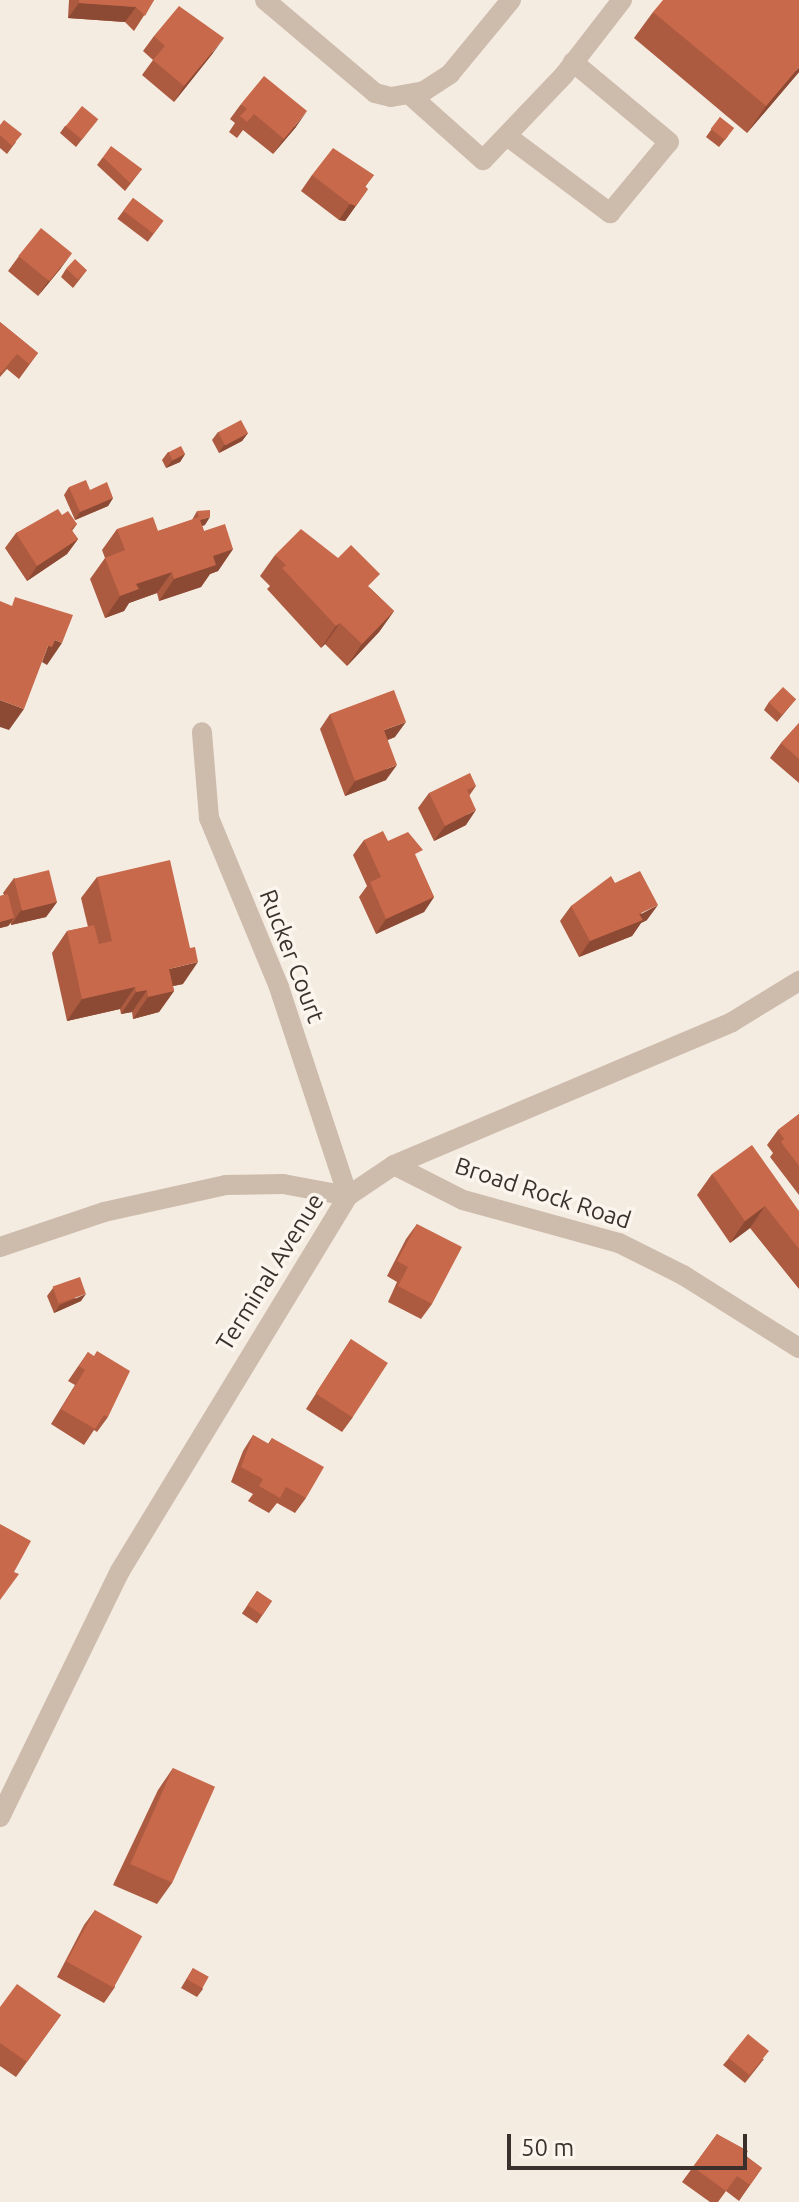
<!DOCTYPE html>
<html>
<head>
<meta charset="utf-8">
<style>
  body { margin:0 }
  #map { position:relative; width:799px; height:2202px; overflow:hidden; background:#f4ebe1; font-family:Ubuntu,sans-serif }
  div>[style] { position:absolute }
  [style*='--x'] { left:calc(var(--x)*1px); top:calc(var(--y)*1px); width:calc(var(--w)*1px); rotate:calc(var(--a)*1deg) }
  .service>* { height:20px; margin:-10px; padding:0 10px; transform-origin:10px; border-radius:10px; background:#cdbbac }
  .minor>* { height:20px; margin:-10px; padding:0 10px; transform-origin:10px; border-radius:10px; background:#cdbbac }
  .tertiary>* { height:20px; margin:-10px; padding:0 10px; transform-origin:10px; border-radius:10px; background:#cdbbac }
  .wall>* { inset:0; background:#ac5a40; transform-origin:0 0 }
  .shaded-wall>* { inset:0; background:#8c4a34 }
  .building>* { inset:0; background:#c8694b; transform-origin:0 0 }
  span { translate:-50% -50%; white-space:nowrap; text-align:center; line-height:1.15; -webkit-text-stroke:7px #fbf5ee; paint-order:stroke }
  .street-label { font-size:24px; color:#3b302b }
  .scale { position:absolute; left:507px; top:2134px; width:240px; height:36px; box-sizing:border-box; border:4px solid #3b302b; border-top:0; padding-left:10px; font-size:24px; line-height:28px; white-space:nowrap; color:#3b302b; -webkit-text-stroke:6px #fbf5ee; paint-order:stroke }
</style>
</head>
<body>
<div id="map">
  <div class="service">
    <div style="--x:410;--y:95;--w:98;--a:41.7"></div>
    <div style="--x:483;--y:160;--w:117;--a:-46.4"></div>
    <div style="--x:564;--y:75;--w:95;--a:-52.3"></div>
    <div style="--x:507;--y:136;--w:129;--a:36.8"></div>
    <div style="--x:610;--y:213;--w:92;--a:-50.3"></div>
    <div style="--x:669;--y:142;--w:125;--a:-140.2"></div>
  </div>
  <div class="minor">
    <div style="--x:265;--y:0;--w:144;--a:40.2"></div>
    <div style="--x:375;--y:93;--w:16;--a:14"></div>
    <div style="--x:391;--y:97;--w:34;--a:-10"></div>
    <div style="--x:424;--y:91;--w:31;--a:-33"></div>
    <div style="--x:450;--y:74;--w:96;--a:-50.5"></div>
    <div style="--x:394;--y:1165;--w:77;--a:26.9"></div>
    <div style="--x:463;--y:1200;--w:162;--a:15.4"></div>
    <div style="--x:619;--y:1243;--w:72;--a:26.6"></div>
    <div style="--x:683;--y:1275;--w:137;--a:32.2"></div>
    <div style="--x:0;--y:1247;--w:110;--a:-18.6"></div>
    <div style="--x:104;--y:1212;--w:125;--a:-12.5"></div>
    <div style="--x:226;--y:1185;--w:57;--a:-1"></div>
    <div style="--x:283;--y:1184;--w:66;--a:10.5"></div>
    <div style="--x:348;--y:1196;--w:220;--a:-108.3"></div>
    <div style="--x:279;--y:987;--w:183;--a:-112.5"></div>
    <div style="--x:209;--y:818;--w:86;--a:-94.7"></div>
  </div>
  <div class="tertiary">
    <div style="--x:0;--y:1817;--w:274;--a:-64"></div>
    <div style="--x:120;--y:1571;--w:439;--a:-58.7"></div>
    <div style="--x:348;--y:1196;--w:55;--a:-34"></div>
    <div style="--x:394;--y:1165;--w:367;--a:-22.9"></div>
    <div style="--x:732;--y:1022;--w:79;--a:-31.5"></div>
  </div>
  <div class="wall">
    <div style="clip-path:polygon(69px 0,154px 0,134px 31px,125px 22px,68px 18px)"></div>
    <div style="clip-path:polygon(653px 12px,799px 72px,747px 133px,634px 38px)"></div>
    <div style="clip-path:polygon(154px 36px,213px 53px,174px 102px,142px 75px,153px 60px,143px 51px)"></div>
    <div style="clip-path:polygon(241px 104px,296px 127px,273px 154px,243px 130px,237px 138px,229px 132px,235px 123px,230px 119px)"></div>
    <div style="clip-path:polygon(720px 117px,728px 136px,719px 147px,706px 137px)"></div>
    <div style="clip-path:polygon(98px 119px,76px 147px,60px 133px,65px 126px)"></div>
    <div style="clip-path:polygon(0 125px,16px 142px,7px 154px,0 148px)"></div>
    <div style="clip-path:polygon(103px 157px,142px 169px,125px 191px,97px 165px)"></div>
    <div style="clip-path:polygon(312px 175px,374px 175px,365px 187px,357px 204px,345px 221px,339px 220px,301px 191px)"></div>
    <div style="left:133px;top:198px;width:38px;height:26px;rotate:37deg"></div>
    <div style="clip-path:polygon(19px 256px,61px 268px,38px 296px,8px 271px)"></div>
    <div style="clip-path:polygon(66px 269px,87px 270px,73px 288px,61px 277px)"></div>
    <div style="clip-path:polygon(0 322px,38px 353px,19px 379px,7px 369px,0 377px)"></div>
    <div style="clip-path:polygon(218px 432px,248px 433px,242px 441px,219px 453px,212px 440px)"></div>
    <div style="clip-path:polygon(168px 452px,185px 454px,180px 462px,166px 468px,162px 460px)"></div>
    <div style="clip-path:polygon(69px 487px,113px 498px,108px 506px,75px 520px,64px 495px)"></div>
    <div style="clip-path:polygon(197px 511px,205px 525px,202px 526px,204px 531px,233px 549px,218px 571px,210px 574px,201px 587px,159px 601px,157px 593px,129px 603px,124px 611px,105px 618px,90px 579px,105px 558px,102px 550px,117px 529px,158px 531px,192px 520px)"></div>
    <div style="clip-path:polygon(62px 515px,77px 524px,72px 531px,78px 539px,67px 554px,27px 581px,5px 548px,16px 533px)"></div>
    <div style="clip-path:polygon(275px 555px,370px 588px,394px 611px,379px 632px,347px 666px,325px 644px,321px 648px,267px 589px,270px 586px,260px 576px)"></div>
    <div style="clip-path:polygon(796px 699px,777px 722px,764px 710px,769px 702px)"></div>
    <div style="clip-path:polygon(330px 714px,395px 737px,388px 740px,386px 780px,345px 796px,320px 729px)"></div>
    <div style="clip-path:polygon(799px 723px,799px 783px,770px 758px,781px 743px)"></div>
    <div style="clip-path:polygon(476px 786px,469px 796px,466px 825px,434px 841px,418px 808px,429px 793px)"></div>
    <div style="clip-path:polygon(364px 840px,388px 841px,417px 860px,434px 897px,424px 912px,376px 934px,359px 897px,367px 886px,353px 855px)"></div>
    <div style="clip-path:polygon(97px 877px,183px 984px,173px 986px,174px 991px,159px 1012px,133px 1019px,132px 1012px,121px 1014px,120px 1009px,67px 1021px,52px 953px,67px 931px,88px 927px,81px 898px)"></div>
    <div style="clip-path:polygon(14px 878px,57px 902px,46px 917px,11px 925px,11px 923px,8px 926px,0 928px,0 896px,4px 895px,3px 893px)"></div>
    <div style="clip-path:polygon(615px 883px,647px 920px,641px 923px,632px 936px,579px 957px,560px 921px,571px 906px)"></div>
    <div style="clip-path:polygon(799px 1114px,799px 1195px,770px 1157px,773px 1153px,767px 1145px,778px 1130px)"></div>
    <div style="clip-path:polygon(712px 1174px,799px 1211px,799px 1289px,750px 1228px,730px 1243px,697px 1195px)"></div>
    <div style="clip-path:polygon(417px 1224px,432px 1304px,421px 1319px,388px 1302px,397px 1282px,387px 1276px,406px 1239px)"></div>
    <div style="clip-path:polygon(53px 1288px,81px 1301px,54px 1313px,47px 1296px)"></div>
    <div style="clip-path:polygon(351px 1339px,353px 1417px,342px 1432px,306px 1409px)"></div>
    <div style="clip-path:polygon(88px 1352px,108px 1417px,97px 1432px,94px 1430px,84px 1445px,51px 1424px,75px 1385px,68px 1381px)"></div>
    <div style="clip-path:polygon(253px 1435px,268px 1444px,272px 1438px,306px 1498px,295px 1513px,277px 1503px,269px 1513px,248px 1501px,253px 1494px,231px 1482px,243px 1451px)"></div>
    <div style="left:257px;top:1591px;width:18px;height:27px;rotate:34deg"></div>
    <div style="clip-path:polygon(173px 1768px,172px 1883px,157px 1904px,113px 1885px,158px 1790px)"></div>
    <div style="clip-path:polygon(95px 1910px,115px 1987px,104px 2003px,57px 1977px,84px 1925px)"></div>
    <div style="clip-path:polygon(193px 1968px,203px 1989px,197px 1997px,181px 1988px)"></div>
    <div style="clip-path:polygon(0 2007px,61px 2015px,16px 2077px,0 2066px)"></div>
    <div style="clip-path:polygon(729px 2058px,764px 2059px,745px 2083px,723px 2065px)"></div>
    <div style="clip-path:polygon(717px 2134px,762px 2168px,739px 2201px,726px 2191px,718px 2202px,710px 2202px,682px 2182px)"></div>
  </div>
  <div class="shaded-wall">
    <div style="clip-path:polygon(79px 3px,136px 7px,125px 22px,68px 18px)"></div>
    <div style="clip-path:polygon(224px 38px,213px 53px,174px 102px,184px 86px)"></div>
    <div style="clip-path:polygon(799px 67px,799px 72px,747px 133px,766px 106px)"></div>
    <div style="clip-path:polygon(307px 111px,296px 127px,273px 154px,284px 139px)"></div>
    <div style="clip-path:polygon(368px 189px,345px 221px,339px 220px,350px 204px)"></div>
    <div style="clip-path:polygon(72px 253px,61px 268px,38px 296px,49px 280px)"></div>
    <div style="clip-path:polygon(248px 433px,242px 441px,219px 453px,224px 445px)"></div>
    <div style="clip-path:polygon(185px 454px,180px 462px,166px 468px,172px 461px)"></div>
    <div style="clip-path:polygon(113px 498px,108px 506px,75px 520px,80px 512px)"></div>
    <div style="clip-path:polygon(210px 517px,205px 525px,193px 528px,199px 520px)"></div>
    <div style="clip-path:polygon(78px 539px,67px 554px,27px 581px,37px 566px)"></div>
    <div style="clip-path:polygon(233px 549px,218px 571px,210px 574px,201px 587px,159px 601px,174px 579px,213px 556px)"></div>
    <div style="clip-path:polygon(172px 572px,157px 593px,129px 603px,124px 611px,105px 618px,120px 596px,136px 584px)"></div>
    <div style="clip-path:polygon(394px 611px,379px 632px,347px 666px,362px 644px)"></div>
    <div style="clip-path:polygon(340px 623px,325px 644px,321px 648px,336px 626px)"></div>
    <div style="clip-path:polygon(55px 640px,62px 643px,47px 665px,42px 662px,48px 646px)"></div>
    <div style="clip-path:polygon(0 700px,24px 709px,9px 730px,0 727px)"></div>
    <div style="clip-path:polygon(406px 722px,395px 737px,373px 745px,384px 730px)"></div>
    <div style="clip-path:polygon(397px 765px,386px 780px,345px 796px,355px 781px)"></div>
    <div style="clip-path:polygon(476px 810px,466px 825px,434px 841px,445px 826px)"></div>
    <div style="clip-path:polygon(434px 897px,424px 912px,376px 934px,386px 919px)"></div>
    <div style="clip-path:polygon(57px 902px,46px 917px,11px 925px,22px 909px)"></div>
    <div style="clip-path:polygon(658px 905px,647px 920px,641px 923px,632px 936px,579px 957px,590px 941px)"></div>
    <div style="clip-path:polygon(14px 918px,8px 926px,0 928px,0 922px)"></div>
    <div style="clip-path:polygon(198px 962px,183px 984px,154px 990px,169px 969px)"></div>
    <div style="clip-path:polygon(135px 987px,120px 1009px,67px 1021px,82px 999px)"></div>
    <div style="clip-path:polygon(147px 990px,132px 1012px,121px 1014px,136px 992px)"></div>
    <div style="clip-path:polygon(174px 991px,159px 1012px,133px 1019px,148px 997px)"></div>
    <div style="clip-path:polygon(765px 1206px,750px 1228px,730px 1243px,745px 1221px)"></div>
    <div style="clip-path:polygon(86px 1294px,81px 1301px,54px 1313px,60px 1305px)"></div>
  </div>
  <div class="building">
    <div style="clip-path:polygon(79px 0,154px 0,145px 16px,136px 7px,79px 3px)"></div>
    <div style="clip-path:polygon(663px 0,799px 0,799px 67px,766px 106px,653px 12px)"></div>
    <div style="clip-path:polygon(179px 6px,224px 38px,184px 86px,153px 60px,165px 46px,154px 36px)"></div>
    <div style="clip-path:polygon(264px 76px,307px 111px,284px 139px,254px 114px,247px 122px,240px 116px,247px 109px,241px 104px)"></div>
    <div style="left:82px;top:106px;width:21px;height:26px;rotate:39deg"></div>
    <div style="left:720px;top:117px;width:18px;height:15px;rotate:38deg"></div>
    <div style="clip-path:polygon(4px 120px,22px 134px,12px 146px,0 135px,0 125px)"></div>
    <div style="clip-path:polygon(111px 146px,142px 169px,130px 183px,103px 157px)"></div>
    <div style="clip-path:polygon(333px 148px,374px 175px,365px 186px,368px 189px,356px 206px,350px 204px,312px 175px)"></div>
    <div style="left:133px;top:198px;width:38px;height:16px;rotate:37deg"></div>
    <div style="left:41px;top:228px;width:40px;height:36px;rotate:39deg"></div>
    <div style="left:75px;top:259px;width:16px;height:13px;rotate:43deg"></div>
    <div style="clip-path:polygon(0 322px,38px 353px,29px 364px,17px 354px,1px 373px,0 372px)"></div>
    <div style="left:241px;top:420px;width:15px;height:26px;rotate:62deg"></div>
    <div style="left:181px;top:446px;width:9px;height:14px;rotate:63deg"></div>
    <div style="clip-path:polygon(86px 480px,90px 490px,107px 482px,113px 498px,80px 512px,69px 487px)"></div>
    <div style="clip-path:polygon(58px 509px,62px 515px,68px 511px,77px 524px,71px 529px,78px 539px,37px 566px,16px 533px)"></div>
    <div style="clip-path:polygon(210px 510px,210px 517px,200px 520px,197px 511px)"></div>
    <div style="clip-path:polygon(153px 517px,158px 531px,199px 517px,204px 531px,225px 524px,233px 549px,213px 556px,216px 565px,174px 579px,172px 572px,136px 584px,139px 589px,120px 596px,105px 558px,125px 550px,117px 529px)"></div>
    <div style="clip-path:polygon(301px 529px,338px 558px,351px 545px,380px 574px,368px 586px,394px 611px,362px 644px,340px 623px,336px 626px,282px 568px,286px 565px,275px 555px)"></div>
    <div style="clip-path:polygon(15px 597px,73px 615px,62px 643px,55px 640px,52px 647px,48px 646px,24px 709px,0 700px,0 601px,12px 606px)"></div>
    <div style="left:783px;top:687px;width:18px;height:21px;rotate:43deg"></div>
    <div style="clip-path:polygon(394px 690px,406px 722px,384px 730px,397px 765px,355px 781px,330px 714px)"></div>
    <div style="clip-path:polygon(799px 723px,799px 759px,781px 743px)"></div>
    <div style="clip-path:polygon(470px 773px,476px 786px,467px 790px,476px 810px,445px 826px,429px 793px)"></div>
    <div style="clip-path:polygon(383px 831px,388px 841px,408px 832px,423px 850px,415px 854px,434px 897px,386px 919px,370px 882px,381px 877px,364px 840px)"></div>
    <div style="clip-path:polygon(170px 860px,190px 948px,195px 947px,198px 962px,169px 969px,174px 991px,148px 997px,147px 990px,136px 992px,135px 987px,82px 999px,67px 931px,94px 925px,99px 944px,112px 941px,97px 877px)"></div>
    <div style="left:49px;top:870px;width:33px;height:36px;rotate:76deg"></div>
    <div style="clip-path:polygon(640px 871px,658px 905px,639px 914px,643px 920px,590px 941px,571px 906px,611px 876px,615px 883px)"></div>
    <div style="clip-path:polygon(8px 894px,14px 918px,0 922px,0 896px)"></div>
    <div style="clip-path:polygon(799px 1114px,799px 1166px,781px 1142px,784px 1139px,778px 1130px)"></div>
    <div style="clip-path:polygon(752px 1145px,799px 1211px,799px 1249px,765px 1206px,745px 1221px,712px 1174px)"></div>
    <div style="clip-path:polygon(417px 1224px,462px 1247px,432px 1304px,398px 1286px,408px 1267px,397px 1261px)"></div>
    <div style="left:80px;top:1277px;width:18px;height:29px;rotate:71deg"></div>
    <div style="left:351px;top:1339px;width:44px;height:65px;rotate:33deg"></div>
    <div style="clip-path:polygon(97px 1351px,130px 1371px,108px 1417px,104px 1415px,95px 1429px,61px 1409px,85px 1370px,79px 1366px,88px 1352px,94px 1356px)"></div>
    <div style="clip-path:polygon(253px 1435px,269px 1444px,272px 1438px,324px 1467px,306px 1498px,286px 1487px,280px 1498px,259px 1486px,263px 1479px,241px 1467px)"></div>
    <div style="clip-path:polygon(0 1524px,31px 1541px,14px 1572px,19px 1574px,0 1600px)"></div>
    <div style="left:257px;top:1591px;width:18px;height:17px;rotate:34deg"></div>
    <div style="left:173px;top:1768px;width:46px;height:105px;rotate:24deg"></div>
    <div style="left:95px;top:1910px;width:54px;height:59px;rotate:29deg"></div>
    <div style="left:193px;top:1968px;width:18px;height:13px;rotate:29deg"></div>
    <div style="clip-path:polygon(17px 1984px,61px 2015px,27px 2062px,0 2043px,0 2007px)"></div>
    <div style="left:748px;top:2034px;width:27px;height:31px;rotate:39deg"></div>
    <div style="clip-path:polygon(717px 2134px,748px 2151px,745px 2156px,762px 2168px,750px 2185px,737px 2176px,726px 2191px,693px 2167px)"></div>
  </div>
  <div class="street-label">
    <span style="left:292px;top:956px;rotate:69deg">Rucker Court</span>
    <span style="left:543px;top:1193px;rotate:18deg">Broad Rock Road</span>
    <span style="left:270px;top:1272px;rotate:-58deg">Terminal Avenue</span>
  </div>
  <div class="scale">50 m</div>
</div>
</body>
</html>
